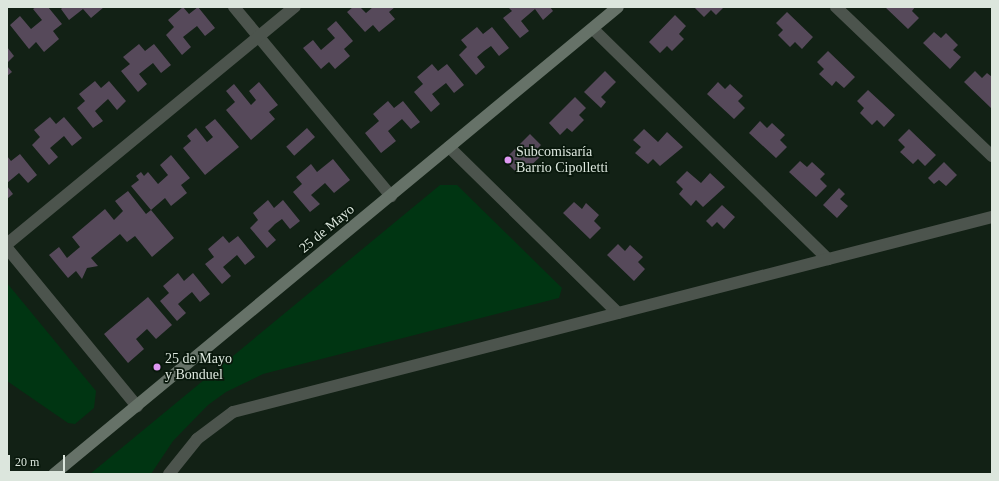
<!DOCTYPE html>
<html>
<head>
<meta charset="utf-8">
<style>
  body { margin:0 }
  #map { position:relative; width:999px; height:481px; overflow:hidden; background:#122115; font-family:"Times New Roman",serif }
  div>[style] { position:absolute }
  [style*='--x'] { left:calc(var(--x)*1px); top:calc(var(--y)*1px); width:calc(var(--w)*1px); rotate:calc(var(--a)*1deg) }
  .green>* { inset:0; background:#003512 }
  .building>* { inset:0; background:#56495a; transform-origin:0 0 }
  .street>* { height:12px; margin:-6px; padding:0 6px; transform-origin:6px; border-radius:6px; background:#4c544d }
  .secondary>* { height:12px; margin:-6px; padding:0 6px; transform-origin:6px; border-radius:6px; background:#667268 }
  .dots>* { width:11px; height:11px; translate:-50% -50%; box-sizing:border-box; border:2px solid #09180c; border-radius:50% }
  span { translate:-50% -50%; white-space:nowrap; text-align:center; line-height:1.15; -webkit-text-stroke:3.5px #09180c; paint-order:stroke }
  .poi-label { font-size:14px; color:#dce6dd }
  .left { translate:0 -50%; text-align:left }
  .street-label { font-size:14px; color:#dce6dd }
  .frame { position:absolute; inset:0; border:8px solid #dce6dd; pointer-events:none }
  .scale { position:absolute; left:8px; top:455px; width:57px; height:18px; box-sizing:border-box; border:2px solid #dce6dd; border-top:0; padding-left:5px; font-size:12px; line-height:14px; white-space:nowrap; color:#dce6dd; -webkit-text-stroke:3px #09180c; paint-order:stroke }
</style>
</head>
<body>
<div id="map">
  <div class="green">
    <div style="clip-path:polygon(440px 185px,457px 185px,562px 288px,559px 298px,263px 374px,226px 392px,208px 405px,173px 441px,151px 474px,90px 474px)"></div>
    <div style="clip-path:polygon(7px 283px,96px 391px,94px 408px,75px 424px,68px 423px,7px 381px)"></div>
  </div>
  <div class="building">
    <div style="clip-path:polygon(36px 7px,48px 7px,62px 24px,53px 31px,59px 39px,44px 52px,36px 42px,29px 49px,10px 25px,20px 16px,31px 29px,42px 20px,33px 9px)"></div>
    <div style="clip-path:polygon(63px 7px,104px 7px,91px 18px,83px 9px,69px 20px,61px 9px)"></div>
    <div style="clip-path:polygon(183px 7px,189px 14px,198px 7px,215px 28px,205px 36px,197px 26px,183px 37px,191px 47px,182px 55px,166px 35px,174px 27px,168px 20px)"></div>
    <div style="clip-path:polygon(353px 7px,360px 7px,366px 13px,373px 7px,395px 7px,389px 12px,395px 19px,379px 32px,373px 25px,365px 32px,347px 12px)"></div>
    <div style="clip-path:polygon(508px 7px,550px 7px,553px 11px,543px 20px,535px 9px,521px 21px,529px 31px,520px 38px,503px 18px,512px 11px)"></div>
    <div style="clip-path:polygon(694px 7px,724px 7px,716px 15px,711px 10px,704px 17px)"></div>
    <div style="clip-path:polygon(885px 7px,915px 7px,912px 11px,919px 18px,908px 29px)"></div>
    <div style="clip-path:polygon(787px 12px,813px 37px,802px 49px,795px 42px,790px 47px,778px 35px,783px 30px,776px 23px)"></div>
    <div style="clip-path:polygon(675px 15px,686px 26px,679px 34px,684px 39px,672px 51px,667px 46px,660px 53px,649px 42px)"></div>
    <div style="clip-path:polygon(336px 21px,353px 41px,344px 49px,350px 56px,335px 69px,329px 62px,321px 69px,303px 48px,313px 40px,321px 50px,335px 38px,327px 29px)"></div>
    <div style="clip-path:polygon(477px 27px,483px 34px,492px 27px,509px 48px,499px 56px,491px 46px,484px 51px,477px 57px,485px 67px,476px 75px,459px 55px,467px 47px,461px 40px)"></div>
    <div style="clip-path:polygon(934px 32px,941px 38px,946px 33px,958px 45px,953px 50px,961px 57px,950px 69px,923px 43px)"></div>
    <div style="clip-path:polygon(139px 44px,145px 51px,154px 44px,171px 65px,161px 73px,153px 63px,139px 74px,147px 84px,138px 92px,121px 71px,130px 64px,123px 57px)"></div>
    <div style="clip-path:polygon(7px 47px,14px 56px,7px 63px)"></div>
    <div style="clip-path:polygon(828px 51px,855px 77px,844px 88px,836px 81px,832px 86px,819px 74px,824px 69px,817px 62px)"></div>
    <div style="clip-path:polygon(432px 64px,438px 71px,447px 64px,464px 85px,454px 93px,446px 83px,432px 94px,440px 104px,431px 112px,414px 92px,423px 84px,417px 77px)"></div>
    <div style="clip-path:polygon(7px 66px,12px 72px,7px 76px)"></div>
    <div style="clip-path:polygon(605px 71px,616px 82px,601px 97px,606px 102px,601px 108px,584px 92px)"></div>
    <div style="clip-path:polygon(975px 71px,982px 78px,987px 73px,992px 77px,991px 108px,964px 82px)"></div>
    <div style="clip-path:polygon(95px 81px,101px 88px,109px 81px,126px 101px,117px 110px,108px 99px,95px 111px,103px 121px,93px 128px,77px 108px,85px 101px,79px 94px)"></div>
    <div style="clip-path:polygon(259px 82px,278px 105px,269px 112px,275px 119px,251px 140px,226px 110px,235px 102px,226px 91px,234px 84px,251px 105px,256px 100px,249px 91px)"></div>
    <div style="clip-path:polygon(718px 82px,725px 89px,730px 84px,743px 96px,738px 101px,745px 108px,734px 119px,707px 94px)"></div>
    <div style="clip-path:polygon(868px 90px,895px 115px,884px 127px,877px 120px,872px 125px,860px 113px,864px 108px,857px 101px)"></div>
    <div style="clip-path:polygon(575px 97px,586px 108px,579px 115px,584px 120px,572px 132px,567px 128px,560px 135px,549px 123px)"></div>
    <div style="clip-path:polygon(388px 101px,394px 108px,403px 101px,420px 122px,411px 129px,402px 119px,388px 131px,396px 141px,381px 153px,365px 133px,379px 121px,373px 114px)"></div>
    <div style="clip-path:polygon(50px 117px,56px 124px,64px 117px,82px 138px,72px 146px,64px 136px,50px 148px,58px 157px,49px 165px,32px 145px,40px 137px,34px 130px)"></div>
    <div style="clip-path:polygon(215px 119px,239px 147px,205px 175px,183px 148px,191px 141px,187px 136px,196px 128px,207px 142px,213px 137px,205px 127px)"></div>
    <div style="clip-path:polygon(760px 121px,767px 128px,772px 123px,785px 135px,780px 140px,787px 147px,776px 158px,749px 133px)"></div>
    <div style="left:307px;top:128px;width:12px;height:28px;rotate:48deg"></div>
    <div style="clip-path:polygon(644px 129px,658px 142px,667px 132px,683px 147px,660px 166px,653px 159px,648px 164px,635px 153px,641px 147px,633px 140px)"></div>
    <div style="clip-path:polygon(909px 129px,936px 155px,925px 166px,918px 159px,913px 164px,900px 152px,905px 147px,898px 140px)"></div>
    <div style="clip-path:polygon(530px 134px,541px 145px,534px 152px,540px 157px,527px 169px,522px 164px,515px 171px,504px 160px)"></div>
    <div style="clip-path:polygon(20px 154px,37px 175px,28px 183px,19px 173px,7px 183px,7px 156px,11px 161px)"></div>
    <div style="clip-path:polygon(171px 155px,190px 178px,181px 185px,187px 193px,171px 206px,165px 198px,151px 210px,174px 238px,152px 257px,135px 236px,127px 242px,120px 234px,91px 258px,98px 266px,87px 268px,82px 279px,76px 271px,68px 278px,49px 255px,59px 247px,67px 258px,74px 252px,80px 247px,72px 237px,105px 209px,114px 220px,123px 211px,115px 201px,128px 191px,146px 214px,151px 210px,131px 186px,139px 180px,136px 176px,141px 172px,144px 176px,148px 172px,158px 184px,168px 175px,160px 165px)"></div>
    <div style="clip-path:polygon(333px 159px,350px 180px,334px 193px,325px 183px,311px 195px,320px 204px,310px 212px,293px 192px,302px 184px,296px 177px,311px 164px,317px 172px)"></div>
    <div style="clip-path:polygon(800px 161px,807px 167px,812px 162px,825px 174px,820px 179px,827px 186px,816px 197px,789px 172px)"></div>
    <div style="clip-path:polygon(944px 162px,957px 175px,946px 186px,939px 180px,934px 184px,928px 178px)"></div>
    <div style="clip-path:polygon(687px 171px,701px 183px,710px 173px,725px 187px,703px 207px,696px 200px,691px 206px,679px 194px,683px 189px,676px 182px)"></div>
    <div style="clip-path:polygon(7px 186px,13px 194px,7px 199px)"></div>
    <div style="clip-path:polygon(839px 188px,845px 194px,840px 199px,848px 206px,837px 218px,823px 205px)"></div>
    <div style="clip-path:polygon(268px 200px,274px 208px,283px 200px,300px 221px,290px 229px,282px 219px,275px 224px,268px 231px,276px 240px,267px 248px,250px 228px,258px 220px,253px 213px)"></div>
    <div style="clip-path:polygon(574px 202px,582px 209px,586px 203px,599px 215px,594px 221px,601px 228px,590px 239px,563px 213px)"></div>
    <div style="clip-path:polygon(722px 205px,735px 217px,724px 229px,717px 222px,712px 227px,706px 221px)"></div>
    <div style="clip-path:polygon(223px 236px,229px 243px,238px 236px,255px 257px,245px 265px,237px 255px,223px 267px,231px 276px,222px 284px,205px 264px,214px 257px,208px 249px)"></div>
    <div style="clip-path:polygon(618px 244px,625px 251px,630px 245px,643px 257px,638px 262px,645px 269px,634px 281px,607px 255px)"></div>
    <div style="clip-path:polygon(178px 273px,184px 281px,193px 273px,210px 294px,200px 302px,192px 292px,186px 297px,178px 304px,186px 313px,177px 321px,160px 301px,169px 293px,163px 286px)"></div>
    <div style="clip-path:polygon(148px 297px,172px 325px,156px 339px,147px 329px,136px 339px,144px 349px,128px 363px,104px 334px)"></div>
  </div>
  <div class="street">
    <div style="--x:234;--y:7;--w:246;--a:50.3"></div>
    <div style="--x:836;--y:7;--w:216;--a:43.7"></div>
    <div style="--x:593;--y:29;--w:329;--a:44.4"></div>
    <div style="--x:449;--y:147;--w:237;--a:44.5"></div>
    <div style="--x:7;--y:244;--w:373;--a:-39.5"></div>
    <div style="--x:7;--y:248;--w:205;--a:50.6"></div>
    <div style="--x:169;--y:474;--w:45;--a:-51.3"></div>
    <div style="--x:197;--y:439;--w:45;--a:-36.9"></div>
    <div style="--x:233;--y:412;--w:784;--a:-14.41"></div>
  </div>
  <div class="secondary">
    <div style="--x:54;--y:474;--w:732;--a:-39.63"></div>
  </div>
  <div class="dots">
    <div style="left:508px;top:160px;background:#de98f2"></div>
    <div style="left:157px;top:367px;background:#de98f2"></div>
  </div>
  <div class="poi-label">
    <span class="left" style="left:516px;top:160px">Subcomisaría<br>Barrio Cipolletti</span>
    <span class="left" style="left:165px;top:367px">25 de Mayo<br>y Bonduel</span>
  </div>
  <div class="street-label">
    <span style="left:327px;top:229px;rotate:-40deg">25 de Mayo</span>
  </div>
  <div class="frame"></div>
  <div class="scale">20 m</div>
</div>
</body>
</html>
